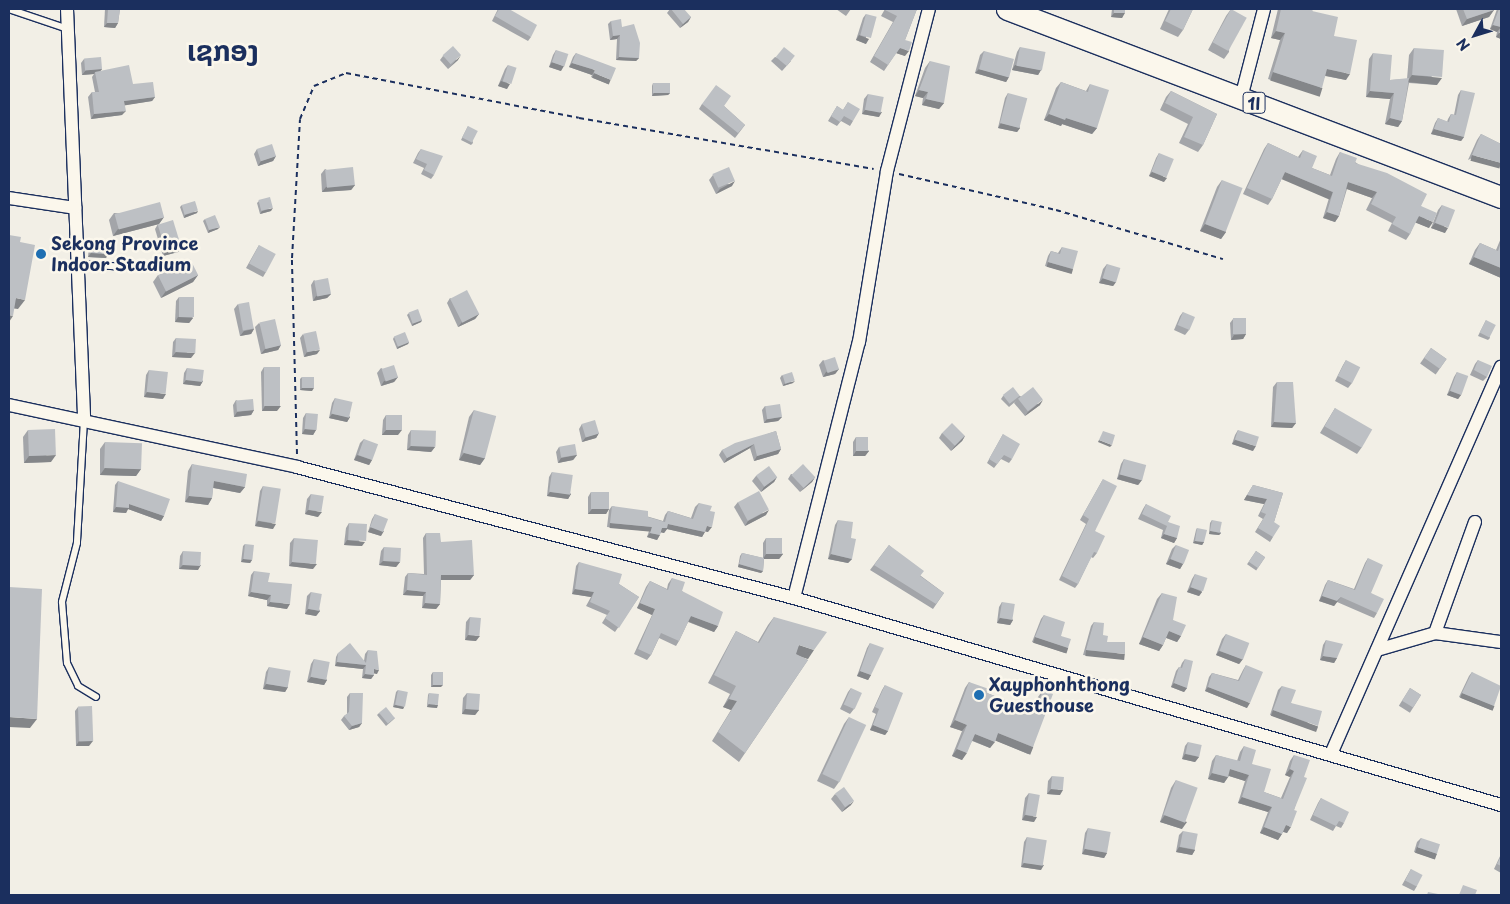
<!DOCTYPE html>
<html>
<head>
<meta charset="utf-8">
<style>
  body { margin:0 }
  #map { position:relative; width:1510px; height:904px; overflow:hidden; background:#f2efe6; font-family:"Playpen Sans","Noto Sans Lao",sans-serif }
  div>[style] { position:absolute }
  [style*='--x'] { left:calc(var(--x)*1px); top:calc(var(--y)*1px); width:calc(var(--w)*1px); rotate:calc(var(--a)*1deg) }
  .path>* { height:2px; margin-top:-1px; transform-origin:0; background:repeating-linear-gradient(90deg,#1b2f5e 0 5px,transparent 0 9px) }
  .roads { filter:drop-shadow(1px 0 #1b2f5e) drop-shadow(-1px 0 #1b2f5e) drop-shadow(0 1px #1b2f5e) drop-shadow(0 -1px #1b2f5e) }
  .service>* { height:6px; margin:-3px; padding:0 3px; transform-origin:3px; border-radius:3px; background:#fbf7ec }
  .minor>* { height:12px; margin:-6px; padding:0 6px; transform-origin:6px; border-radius:6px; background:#fbf7ec }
  .trunk>* { height:21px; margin:-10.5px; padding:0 10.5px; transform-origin:10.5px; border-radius:10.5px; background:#fbf7ec }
  .wall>* { inset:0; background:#a3a5a9; transform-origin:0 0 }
  .shaded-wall>* { inset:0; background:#848689; transform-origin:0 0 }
  .building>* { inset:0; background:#bdc0c4; transform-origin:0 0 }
  .dots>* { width:14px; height:14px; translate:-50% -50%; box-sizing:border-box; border:2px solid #fbf7ec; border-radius:50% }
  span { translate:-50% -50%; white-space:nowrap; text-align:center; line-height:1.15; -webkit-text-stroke:5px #fbf7ec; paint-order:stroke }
  .shield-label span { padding:1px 4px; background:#fbf7ec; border:1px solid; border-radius:4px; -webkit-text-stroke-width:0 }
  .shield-label { font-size:16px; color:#1b2f5e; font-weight:700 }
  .poi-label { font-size:18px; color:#1b2f5e; font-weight:700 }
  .left { translate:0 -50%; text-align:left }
  .town-label { font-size:28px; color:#1b2f5e; font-weight:700 }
  .frame { position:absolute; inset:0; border:10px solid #1b2f5e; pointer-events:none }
  .north { position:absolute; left:1450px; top:10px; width:50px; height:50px; -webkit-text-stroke:4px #fbf7ec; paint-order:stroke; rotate:231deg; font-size:14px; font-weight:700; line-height:20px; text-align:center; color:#1b2f5e }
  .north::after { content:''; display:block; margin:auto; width:18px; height:22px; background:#1b2f5e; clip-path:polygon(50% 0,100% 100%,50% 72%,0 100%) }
</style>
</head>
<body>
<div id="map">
  <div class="path">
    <div style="--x:899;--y:174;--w:161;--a:12.9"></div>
    <div style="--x:1056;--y:210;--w:174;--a:16.4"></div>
    <div style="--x:297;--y:454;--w:196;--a:-91.5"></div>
    <div style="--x:292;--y:258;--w:139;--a:-86.7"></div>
    <div style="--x:300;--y:119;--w:36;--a:-67"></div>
    <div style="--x:314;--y:86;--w:35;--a:-22"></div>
    <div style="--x:346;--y:73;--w:237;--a:10.9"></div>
    <div style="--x:579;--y:118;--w:299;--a:9.8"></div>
  </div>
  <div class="roads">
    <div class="service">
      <div style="--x:9;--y:9;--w:62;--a:18.7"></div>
      <div style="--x:77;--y:264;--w:67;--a:3.4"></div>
      <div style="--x:84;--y:420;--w:123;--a:93.3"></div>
      <div style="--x:77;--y:543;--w:61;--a:104.3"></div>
      <div style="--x:62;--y:602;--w:61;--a:85.3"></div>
      <div style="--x:67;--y:663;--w:25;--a:64"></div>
      <div style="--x:78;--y:686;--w:21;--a:31"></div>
    </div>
    <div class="minor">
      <div style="--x:67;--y:9;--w:410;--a:87.6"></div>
      <div style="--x:1241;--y:98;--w:92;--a:-75.5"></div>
      <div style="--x:9;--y:198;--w:67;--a:8.6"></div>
      <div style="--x:9;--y:405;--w:295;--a:12.1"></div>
      <div style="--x:297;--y:467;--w:514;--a:14.77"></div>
      <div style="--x:794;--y:598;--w:737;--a:16.32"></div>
      <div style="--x:794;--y:598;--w:264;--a:-75.8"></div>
      <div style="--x:859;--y:342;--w:173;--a:-80.7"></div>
      <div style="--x:887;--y:171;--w:167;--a:-75.5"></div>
      <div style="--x:1435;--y:633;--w:118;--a:-70.2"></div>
      <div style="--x:1377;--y:650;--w:60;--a:-16.3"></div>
      <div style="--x:1435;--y:633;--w:67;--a:7.8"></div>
      <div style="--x:1331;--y:754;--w:423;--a:-66.3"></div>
    </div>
    <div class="trunk">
      <div style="--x:1007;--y:9;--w:529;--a:20.84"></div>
    </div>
  </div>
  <div class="wall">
    <div style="clip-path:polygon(105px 9px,120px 9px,118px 23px,115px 28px,104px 27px)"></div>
    <div style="clip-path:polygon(498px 9px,509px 9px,531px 37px,528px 41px,492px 21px)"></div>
    <div style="clip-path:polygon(670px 9px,691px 17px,688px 22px,680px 28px,667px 13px)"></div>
    <div style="clip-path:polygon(836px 9px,851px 9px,846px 16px)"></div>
    <div style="clip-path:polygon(885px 9px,917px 9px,905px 40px,905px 56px,896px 53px,884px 71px,870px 62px,893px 22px,881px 16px)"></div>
    <div style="clip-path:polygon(1112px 9px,1125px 9px,1122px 18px,1111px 17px)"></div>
    <div style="clip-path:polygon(1169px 9px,1193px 9px,1183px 30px,1178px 37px,1160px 29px)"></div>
    <div style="clip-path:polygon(1231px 9px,1229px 52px,1224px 59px,1208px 50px,1226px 16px)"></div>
    <div style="clip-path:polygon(1278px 9px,1313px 9px,1312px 11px,1334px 36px,1346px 80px,1325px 76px,1317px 95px,1268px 79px,1280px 40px,1271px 38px)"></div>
    <div style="clip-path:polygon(1456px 9px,1493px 9px,1494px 10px,1489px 17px,1462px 26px)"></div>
    <div style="clip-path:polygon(1497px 9px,1501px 9px,1501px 39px,1496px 37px,1497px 32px,1490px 29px)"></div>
    <div style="clip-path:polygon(866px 14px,866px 44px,856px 40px,863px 18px)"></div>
    <div style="clip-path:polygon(611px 21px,622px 27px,639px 58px,636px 61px,616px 60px,617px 39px,610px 40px,608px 24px)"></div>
    <div style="clip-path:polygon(1020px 47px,1041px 70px,1038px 75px,1012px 70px,1017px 52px)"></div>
    <div style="clip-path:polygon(1414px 48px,1437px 85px,1409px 83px,1402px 121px,1398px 127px,1385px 124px,1390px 99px,1366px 97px,1369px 59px,1373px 53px,1390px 80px,1407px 79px,1409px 55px)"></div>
    <div style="clip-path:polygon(556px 50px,561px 71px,549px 67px,553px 55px)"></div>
    <div style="clip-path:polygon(984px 51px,1009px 77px,1006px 82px,975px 73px,980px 55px)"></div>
    <div style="clip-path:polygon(576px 53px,608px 84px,591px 77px,592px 75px,569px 67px,573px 57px)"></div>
    <div style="clip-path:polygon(443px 56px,458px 60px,448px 69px,440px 60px)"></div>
    <div style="clip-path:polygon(775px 57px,791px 61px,782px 71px,771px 61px)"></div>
    <div style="clip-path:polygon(84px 59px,102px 69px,100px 71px,133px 84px,155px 97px,152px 101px,125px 105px,122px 115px,91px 119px,88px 97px,92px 92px,95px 92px,92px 77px,94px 74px,82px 75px,81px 63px)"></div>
    <div style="clip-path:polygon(930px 61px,944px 103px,939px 109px,922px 105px,923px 98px,915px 96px,925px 68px)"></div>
    <div style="clip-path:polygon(508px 65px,507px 89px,498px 86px,505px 69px)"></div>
    <div style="clip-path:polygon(1061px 82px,1086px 91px,1090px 84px,1097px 128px,1092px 134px,1062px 124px,1061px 126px,1044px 120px,1056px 88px)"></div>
    <div style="clip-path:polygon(653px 83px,670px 93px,668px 95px,652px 96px,652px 86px)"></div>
    <div style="clip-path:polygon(1461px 90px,1464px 137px,1461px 141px,1431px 134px,1435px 123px,1438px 118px,1447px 122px,1448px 119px,1451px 114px,1454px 115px,1458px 95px)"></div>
    <div style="clip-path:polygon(1171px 91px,1217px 114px,1203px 145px,1198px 152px,1179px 143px,1188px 124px,1160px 110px,1166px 97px)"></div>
    <div style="clip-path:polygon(1008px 93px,1020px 128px,1017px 132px,998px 128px,1005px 98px)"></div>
    <div style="clip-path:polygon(868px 94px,879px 117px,862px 114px,864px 99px)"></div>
    <div style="clip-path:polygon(848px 102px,853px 121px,850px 126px,841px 121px,837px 126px,828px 121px,837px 106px,843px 110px)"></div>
    <div style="clip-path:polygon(702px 104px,724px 106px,745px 125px,735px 138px,699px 109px)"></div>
    <div style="clip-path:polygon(468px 126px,473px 143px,471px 145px,461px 140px)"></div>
    <div style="clip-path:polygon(1481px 134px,1501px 144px,1468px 160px,1477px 140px)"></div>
    <div style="clip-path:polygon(1268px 143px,1298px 157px,1303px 150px,1312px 168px,1330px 175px,1336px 159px,1340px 152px,1421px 206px,1429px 228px,1415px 222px,1410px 234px,1406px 240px,1388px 231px,1392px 223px,1366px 210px,1372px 198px,1347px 189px,1339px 216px,1335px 222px,1323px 218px,1329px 198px,1282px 178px,1272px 199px,1268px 205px,1243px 194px,1264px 149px)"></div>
    <div style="clip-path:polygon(257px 149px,276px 156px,273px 161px,258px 166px,254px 154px)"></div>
    <div style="clip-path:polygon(421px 149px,434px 175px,431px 179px,421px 174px,424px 168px,413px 163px,418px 153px)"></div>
    <div style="clip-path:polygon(1159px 153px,1164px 182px,1149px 176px,1156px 158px)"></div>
    <div style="clip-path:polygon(325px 169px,355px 185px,351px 190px,322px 192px,321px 174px)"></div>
    <div style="clip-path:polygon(713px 175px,732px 186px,716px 194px,709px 180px)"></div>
    <div style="clip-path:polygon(1222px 180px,1226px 232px,1221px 239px,1200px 231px,1217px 187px)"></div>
    <div style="clip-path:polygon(259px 201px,271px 211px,260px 214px,257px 203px)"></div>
    <div style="clip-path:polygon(182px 205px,197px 213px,184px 218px,180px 207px)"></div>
    <div style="clip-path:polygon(1442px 205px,1445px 233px,1431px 228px,1438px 210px)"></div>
    <div style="clip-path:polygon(114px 213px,164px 217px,159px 224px,113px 236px,109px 220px)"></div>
    <div style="clip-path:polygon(205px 219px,218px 229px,208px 233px,203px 221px)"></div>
    <div style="clip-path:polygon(158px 224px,181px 247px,178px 252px,163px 256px,155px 229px)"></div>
    <div style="clip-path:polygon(1501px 238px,1501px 278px,1469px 264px,1475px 250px,1480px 243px,1496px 250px)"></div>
    <div style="clip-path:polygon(92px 242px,106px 258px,88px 257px,89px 247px)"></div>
    <div style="clip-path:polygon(259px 245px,266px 272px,263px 277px,246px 268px)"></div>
    <div style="clip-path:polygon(1062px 247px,1073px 269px,1070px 273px,1045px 266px,1048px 256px,1051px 251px,1058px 253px)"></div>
    <div style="clip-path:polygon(1107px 264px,1116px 282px,1113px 286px,1099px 283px,1103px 269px)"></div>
    <div style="clip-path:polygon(158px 275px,198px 275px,193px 282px,161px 298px,153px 282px)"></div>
    <div style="clip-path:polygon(314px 280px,331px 294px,327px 298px,313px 301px,311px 285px)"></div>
    <div style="clip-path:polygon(179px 297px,193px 318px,189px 323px,175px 322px,176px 301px)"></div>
    <div style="clip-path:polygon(450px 298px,479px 314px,475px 319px,458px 327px,447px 303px)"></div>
    <div style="clip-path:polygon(238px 304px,254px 329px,251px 334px,240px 336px,234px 309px)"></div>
    <div style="clip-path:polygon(1183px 312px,1189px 330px,1185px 335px,1174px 330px,1180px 316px)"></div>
    <div style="clip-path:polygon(409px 313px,422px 320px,421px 322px,412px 326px,407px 315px)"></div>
    <div style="clip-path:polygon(1233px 319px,1246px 334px,1243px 339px,1231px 340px,1230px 323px)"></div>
    <div style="clip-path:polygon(1486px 320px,1490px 338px,1488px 340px,1478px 336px)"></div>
    <div style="clip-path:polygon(259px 323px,281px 345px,278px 350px,261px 354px,255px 327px)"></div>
    <div style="clip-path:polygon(303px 334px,317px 354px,304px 357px,300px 338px)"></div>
    <div style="clip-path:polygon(394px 337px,409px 342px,408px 344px,397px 349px,393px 339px)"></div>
    <div style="clip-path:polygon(176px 338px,191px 358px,172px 357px,173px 342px)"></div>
    <div style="left:1431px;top:348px;width:19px;height:19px;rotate:35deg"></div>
    <div style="clip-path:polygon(823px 360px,839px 369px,835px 374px,823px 377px,819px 365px)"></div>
    <div style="clip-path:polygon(1346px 360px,1352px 383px,1348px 388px,1335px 381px,1343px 365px)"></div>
    <div style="clip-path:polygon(1478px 360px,1487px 377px,1483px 381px,1470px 375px,1475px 364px)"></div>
    <div style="clip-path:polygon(264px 367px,277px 411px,262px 411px,261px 372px)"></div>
    <div style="clip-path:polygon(187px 368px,203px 381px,200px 386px,183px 384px,184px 373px)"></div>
    <div style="clip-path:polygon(381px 368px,398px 377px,394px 382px,381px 386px,377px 373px)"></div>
    <div style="clip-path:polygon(149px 370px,163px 399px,144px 397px,146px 375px)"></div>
    <div style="clip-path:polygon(1457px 372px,1461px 395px,1458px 399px,1447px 395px,1454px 377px)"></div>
    <div style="clip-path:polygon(782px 375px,793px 383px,783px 386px,780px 378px)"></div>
    <div style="clip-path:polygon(302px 377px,312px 391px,300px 390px,300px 379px)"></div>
    <div style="clip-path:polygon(1277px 382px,1296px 423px,1292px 428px,1271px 427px,1273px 387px)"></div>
    <div style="clip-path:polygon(1003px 396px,1020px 396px,1040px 405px,1025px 416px,1014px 403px,1016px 401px,1009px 407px,1001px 399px)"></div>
    <div style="clip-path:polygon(335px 398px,350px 417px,347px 422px,329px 418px,332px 403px)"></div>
    <div style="clip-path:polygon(236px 400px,254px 410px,251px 415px,234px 417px,233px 405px)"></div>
    <div style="clip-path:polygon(765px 406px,782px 417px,778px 421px,764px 423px,762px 410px)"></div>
    <div style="clip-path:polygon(1335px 408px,1362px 447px,1357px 454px,1320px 433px)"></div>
    <div style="clip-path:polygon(474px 410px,485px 458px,480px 465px,459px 460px,469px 417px)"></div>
    <div style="clip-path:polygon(306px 413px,316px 430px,313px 435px,302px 434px,303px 418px)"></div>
    <div style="clip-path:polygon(386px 415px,398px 435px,382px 435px,383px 420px)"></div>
    <div style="clip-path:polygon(582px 424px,599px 433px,596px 438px,582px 442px,579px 429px)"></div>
    <div style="clip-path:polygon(28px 430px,51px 462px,24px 463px,23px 437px)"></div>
    <div style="clip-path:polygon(411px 430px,435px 447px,431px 452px,407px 450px,408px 435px)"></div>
    <div style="clip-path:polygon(1238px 430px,1253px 451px,1232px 444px,1235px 435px)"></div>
    <div style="clip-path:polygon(776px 431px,781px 449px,778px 454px,754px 461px,750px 448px,724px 463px,719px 455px,722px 450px)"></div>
    <div style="clip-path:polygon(942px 433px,965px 436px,962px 441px,951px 451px,939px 438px)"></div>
    <div style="clip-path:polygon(1003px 434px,1012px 459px,1009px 463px,1001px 459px,994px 468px,987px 463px)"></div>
    <div style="clip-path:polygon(856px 437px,869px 451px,865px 456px,853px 456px,853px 442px)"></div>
    <div style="clip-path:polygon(364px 439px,372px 460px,369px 465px,354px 460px,360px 443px)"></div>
    <div style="clip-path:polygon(105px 442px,141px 469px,136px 476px,100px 475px,100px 449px)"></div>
    <div style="clip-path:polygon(559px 447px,577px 455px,573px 460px,558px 463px,556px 452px)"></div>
    <div style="clip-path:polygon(1124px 459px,1142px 480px,1138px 485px,1117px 479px,1121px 464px)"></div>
    <div style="clip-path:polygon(192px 464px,245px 487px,240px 493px,213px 488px,212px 498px,208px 505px,185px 502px,188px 471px)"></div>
    <div style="clip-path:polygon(552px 472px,571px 494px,568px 499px,547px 496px,549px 477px)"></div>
    <div style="clip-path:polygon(791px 474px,815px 477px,812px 482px,800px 492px,788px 479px)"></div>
    <div style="clip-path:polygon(756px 476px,777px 477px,774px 482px,761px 492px,752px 481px)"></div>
    <div style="clip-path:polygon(1103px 479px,1095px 531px,1097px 553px,1093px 558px,1091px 557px,1078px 584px,1075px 588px,1059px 580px,1086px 524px,1080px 520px)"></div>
    <div style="clip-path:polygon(118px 481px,164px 516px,161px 521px,128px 509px,126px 513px,113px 512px,115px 485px)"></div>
    <div style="clip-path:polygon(1253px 485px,1283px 493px,1274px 522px,1273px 537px,1270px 542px,1255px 532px,1263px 519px,1258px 516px,1264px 504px,1244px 500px)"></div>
    <div style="clip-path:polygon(263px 486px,273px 529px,255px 526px,260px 491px)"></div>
    <div style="clip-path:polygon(591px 492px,609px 509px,606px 514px,588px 514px,588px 497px)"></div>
    <div style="clip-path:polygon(311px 494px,318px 517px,305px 514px,307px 499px)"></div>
    <div style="clip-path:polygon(738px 502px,766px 515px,745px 526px,734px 507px)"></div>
    <div style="clip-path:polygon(699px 503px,710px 511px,708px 532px,705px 531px,702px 537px,667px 529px,664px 533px,661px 532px,657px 540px,647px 537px,649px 531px,607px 527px,609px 510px,612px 506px,663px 521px,665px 515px,668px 511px,691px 518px,695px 507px)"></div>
    <div style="clip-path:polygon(1146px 504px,1168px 522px,1177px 538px,1174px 543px,1161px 538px,1163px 530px,1138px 519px,1143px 509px)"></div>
    <div style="clip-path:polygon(375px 514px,381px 536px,368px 532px,372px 519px)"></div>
    <div style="clip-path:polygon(838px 520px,851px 538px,852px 559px,848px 563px,828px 559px,835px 525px)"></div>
    <div style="clip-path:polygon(1212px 520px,1221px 533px,1219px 535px,1209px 534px,1210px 523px)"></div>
    <div style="clip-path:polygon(349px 523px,362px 546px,344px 545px,346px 528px)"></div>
    <div style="clip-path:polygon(1197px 528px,1204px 542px,1202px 545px,1193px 543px,1196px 530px)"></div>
    <div style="clip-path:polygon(426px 533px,441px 542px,474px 575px,470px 580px,441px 580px,440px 604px,436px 609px,422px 608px,423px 596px,403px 595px,405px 577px,408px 573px,424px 574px,423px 538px)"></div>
    <div style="clip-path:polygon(294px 538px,313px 569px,289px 566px,290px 543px)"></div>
    <div style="clip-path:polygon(766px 538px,783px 554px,779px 559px,764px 559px,763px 571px,761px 573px,738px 567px,740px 556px,742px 553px,763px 558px,763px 543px)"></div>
    <div style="clip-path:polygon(245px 544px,252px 560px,250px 563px,241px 562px,243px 546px)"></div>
    <div style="clip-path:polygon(889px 545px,921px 576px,944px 593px,933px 609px,870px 570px)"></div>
    <div style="clip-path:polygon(1176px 545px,1183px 564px,1180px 569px,1166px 564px,1172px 549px)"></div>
    <div style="clip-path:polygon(384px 547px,400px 562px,396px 567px,379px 565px,381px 551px)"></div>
    <div style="clip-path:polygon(183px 551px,198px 570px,179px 569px,180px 556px)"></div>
    <div style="left:1256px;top:551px;width:11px;height:16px;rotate:34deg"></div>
    <div style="clip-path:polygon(1368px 558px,1371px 593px,1377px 613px,1374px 618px,1337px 602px,1334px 606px,1319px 601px,1325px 585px,1328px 580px,1354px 589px,1365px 563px)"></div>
    <div style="clip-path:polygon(579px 562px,619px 584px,639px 597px,615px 632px,602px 623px,607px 615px,586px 606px,591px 597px,572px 594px,576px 566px)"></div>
    <div style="clip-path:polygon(254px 571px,268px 582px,287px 609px,267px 606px,267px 600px,248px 596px,251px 575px)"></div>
    <div style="clip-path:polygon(1195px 574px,1202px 592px,1199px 596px,1187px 592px,1192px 579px)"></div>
    <div style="clip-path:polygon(672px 578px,682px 591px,718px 626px,714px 632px,688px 622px,679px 641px,676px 646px,659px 638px,651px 655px,647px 660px,634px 654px,652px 615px,637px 608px,646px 587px,650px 581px,667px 589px,668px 584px)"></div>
    <div style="clip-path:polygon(311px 592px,320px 611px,316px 616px,305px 614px,307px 596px)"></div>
    <div style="clip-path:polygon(1162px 593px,1173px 620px,1181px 636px,1177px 642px,1166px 638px,1163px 645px,1159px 651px,1139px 644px,1157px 599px)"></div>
    <div style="clip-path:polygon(1002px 602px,1013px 620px,1010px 625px,997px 623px,999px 607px)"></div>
    <div style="clip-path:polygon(1044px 615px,1061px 636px,1068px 648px,1065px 653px,1032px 642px,1041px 619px)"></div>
    <div style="clip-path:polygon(470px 617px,476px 641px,465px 640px,466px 622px)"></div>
    <div style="clip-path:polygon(774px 617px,808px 659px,797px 655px,808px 660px,739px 762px,712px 741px,731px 710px,723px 707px,730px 694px,708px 683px,731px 640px,736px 631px,758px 642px,768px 625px)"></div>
    <div style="clip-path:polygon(1094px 622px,1107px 642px,1122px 659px,1083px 655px,1091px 626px)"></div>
    <div style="clip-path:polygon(1226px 634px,1243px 659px,1239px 664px,1216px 655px,1222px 639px)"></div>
    <div style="clip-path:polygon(1326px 640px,1337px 658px,1334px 663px,1320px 660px,1323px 645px)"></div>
    <div style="clip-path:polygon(870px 643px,871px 675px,868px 680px,857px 676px,867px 648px)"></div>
    <div style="clip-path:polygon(368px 650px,377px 674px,374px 673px,374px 675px,371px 679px,362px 678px,363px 669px,335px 666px,336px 657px,338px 653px,364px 661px,365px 654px)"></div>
    <div style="clip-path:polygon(314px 659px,327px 680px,324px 685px,307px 682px,311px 664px)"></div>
    <div style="clip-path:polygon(1185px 659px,1187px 688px,1184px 692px,1171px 687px,1176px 671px,1179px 667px,1180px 668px,1182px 663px)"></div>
    <div style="clip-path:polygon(1246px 665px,1247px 708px,1205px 691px,1209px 677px,1212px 673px,1238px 680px,1243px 670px)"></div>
    <div style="clip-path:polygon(269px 667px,288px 687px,285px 692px,263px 689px,266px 672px)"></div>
    <div style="clip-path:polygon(433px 672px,441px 687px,431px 687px,431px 675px)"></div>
    <div style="clip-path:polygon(1472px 672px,1494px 706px,1491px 710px,1459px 697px,1469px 676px)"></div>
    <div style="clip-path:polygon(969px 682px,987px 693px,1033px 711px,1038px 697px,1043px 690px,1033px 747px,1028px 754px,995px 740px,990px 748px,972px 741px,962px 760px,952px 756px,962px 731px,950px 727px,965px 688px)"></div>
    <div style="clip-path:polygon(885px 685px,888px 731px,885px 735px,870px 730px,876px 714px,872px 712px,882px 690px)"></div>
    <div style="clip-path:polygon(1282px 686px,1291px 703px,1315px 731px,1270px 715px,1278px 690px)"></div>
    <div style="clip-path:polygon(851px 688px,854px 709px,850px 714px,840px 709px,848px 692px)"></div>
    <div style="left:1410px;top:688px;width:13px;height:21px;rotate:32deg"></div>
    <div style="clip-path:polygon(398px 690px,404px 707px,403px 709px,393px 707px,396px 692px)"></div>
    <div style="clip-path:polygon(350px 693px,362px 723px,359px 727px,349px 730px,341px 720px,344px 716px,347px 714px,347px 697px)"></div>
    <div style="clip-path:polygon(429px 693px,437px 708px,427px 707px,428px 695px)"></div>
    <div style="clip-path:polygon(467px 693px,479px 710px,475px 715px,462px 714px,463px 698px)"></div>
    <div style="clip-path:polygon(78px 707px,89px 746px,76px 746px,75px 711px)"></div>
    <div style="clip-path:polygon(379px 713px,395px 718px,393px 720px,386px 726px,377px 715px)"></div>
    <div style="clip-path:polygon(849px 717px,839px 782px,834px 789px,817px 781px,844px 724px)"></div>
    <div style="clip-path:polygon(1188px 742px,1199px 757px,1195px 762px,1182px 759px,1185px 746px)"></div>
    <div style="clip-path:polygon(1244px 746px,1264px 792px,1281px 798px,1290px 777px,1285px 775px,1290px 761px,1294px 755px,1304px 777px,1287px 833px,1283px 832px,1278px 840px,1260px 833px,1268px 812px,1238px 803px,1245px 781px,1229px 776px,1224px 783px,1208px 779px,1212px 761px,1216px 755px,1237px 761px,1240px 752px)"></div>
    <div style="clip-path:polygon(1052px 776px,1060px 795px,1047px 794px,1048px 781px)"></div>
    <div style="clip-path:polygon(1176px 780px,1182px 829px,1160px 822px,1171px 788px)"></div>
    <div style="clip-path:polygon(1029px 793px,1034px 822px,1022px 820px,1025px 798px)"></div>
    <div style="clip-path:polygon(835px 794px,851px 805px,842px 812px,831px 799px)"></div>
    <div style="clip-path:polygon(1321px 798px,1344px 823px,1341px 828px,1336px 826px,1333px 831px,1310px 820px,1318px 803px)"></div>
    <div style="clip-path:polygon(1088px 828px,1107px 853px,1104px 858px,1082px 854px,1085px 833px)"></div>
    <div style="clip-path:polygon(1183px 831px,1195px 850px,1192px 855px,1176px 852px,1179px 835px)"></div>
    <div style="clip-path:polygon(1027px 837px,1041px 870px,1021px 867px,1024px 842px)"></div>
    <div style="clip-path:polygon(1421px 838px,1437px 854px,1434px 859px,1414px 852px,1417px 842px)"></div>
    <div style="clip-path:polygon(1501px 854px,1501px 873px,1494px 869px)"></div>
    <div style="clip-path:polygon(1411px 869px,1417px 886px,1414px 891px,1402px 885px)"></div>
  </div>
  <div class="shaded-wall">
    <div style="clip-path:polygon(1494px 10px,1489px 17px,1462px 26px,1467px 19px)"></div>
    <div style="clip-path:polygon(1114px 13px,1125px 13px,1122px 18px,1111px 17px)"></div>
    <div style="clip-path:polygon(691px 17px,688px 22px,680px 28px,683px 24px)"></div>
    <div style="clip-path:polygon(107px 23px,118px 23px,115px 28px,104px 27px)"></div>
    <div style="clip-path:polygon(1493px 25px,1501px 27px,1497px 32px,1490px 29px)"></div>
    <div style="clip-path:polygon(1276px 31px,1285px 33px,1280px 40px,1271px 38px)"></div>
    <div style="clip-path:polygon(1499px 33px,1501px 33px,1501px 39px,1496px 37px)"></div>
    <div style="clip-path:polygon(620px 35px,617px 39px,610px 40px,613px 36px)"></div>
    <div style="clip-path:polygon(859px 35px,869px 39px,866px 44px,856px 40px)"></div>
    <div style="clip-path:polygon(900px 48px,909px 51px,905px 56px,896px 53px)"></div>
    <div style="clip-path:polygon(461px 55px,458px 60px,448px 69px,452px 65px)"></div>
    <div style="clip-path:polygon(619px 57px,639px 58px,636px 61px,616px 60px)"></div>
    <div style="clip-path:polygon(552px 62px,564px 66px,561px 71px,549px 67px)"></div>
    <div style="clip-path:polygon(572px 63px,595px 70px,592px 75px,569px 67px)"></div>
    <div style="clip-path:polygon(1015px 65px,1041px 70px,1038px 75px,1012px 70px)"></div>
    <div style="clip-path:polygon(102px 69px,99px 73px,95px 72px,94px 74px,82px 75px,86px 70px)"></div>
    <div style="clip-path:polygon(979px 69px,1009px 77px,1006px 82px,975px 73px)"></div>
    <div style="clip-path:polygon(1327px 69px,1350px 74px,1346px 80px,1322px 75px)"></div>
    <div style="left:1273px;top:72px;width:52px;height:9px;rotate:18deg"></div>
    <div style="left:594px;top:73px;width:18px;height:5px;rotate:22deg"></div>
    <div style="clip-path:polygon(1412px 75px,1442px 78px,1437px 85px,1407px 82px)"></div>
    <div style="clip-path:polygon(501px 81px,510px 84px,507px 89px,498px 86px)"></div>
    <div style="clip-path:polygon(919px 90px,928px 92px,923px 98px,915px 96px)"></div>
    <div style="clip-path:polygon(1370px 91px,1394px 93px,1390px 99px,1366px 97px)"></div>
    <div style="clip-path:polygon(654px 93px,670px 93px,668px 95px,652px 96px)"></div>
    <div style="clip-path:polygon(155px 97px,152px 101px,121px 106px,124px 101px)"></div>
    <div style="clip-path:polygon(926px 99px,944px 103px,939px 109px,922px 105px)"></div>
    <div style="clip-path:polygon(865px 110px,882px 112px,879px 117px,862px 114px)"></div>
    <div style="clip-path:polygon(126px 111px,122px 115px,91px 119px,94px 114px)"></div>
    <div style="clip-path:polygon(1049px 114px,1066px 118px,1097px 128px,1092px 134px,1062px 124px,1061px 126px,1044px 120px)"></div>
    <div style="clip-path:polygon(1390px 118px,1402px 121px,1398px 127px,1385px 124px)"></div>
    <div style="clip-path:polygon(1001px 123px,1020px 128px,1017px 132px,998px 128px)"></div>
    <div style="clip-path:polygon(1434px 129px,1464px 137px,1461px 141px,1431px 134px)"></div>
    <div style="left:1472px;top:155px;width:30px;height:6px;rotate:15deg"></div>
    <div style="clip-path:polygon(276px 156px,273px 161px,258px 166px,261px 161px)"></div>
    <div style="clip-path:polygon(1152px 172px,1167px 178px,1164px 182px,1149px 176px)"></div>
    <div style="left:1285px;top:172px;width:52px;height:8px;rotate:23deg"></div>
    <div style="clip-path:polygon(735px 181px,732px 186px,716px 194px,720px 189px)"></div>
    <div style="clip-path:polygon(1348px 182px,1377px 192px,1372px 198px,1344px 188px)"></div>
    <div style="clip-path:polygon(355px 185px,351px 190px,322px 192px,326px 187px)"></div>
    <div style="clip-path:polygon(273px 208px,271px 211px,260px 214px,262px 211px)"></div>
    <div style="clip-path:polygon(198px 211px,197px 213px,184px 218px,185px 215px)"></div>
    <div style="clip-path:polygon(1327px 212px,1339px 216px,1335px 222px,1323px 218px)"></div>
    <div style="clip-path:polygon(1419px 216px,1433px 222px,1429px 228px,1414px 222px)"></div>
    <div style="clip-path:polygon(164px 217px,159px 224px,113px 236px,118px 229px)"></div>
    <div style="clip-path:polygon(1435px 223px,1448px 228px,1445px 233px,1431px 228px)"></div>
    <div style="clip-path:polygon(1205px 224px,1226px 232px,1221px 239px,1200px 231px)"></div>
    <div style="clip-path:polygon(220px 227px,218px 229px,208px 233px,209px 230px)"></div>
    <div style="clip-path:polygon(181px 247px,178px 252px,163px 256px,166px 251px)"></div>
    <div style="clip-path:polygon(91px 253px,109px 254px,106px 258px,88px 257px)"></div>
    <div style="clip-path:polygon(1474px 257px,1501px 268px,1501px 278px,1469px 264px)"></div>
    <div style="left:1048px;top:262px;width:26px;height:5px;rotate:16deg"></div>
    <div style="clip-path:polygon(198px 275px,193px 282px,161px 298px,166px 291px)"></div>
    <div style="clip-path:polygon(1103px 278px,1116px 282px,1113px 286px,1099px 283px)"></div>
    <div style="clip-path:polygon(331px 294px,327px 298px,313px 301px,316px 296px)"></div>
    <div style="clip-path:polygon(16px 298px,25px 300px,18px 309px,10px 308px)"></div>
    <div style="clip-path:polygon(479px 314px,475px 319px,458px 327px,462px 322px)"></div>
    <div style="clip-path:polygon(9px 315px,13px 316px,9px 322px)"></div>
    <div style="clip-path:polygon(178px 317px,193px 318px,189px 323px,175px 322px)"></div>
    <div style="clip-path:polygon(422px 320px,421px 322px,412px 326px,413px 323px)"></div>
    <div style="clip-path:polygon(254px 329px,251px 334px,240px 336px,244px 331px)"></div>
    <div style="clip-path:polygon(1246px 334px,1243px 339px,1231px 340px,1234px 335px)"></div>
    <div style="clip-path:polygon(409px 342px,408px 344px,397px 349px,398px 346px)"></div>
    <div style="clip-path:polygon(281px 345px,278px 350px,261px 354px,265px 349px)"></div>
    <div style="clip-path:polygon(320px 350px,317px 354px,304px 357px,307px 352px)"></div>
    <div style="clip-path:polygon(176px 352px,195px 353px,191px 358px,172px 357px)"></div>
    <div style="clip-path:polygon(839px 369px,835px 374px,823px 377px,826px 372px)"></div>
    <div style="clip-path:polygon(398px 377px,394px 382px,381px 386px,384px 381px)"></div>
    <div style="clip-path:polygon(186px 380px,203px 381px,200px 386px,183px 384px)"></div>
    <div style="clip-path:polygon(795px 381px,793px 383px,783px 386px,784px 384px)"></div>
    <div style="clip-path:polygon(302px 388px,314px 388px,312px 391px,300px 390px)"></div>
    <div style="clip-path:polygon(1450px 391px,1461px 395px,1458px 399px,1447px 395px)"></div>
    <div style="clip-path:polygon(147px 392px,166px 394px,163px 399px,144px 397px)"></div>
    <div style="clip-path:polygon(1043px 400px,1040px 405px,1025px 416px,1028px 412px)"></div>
    <div style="clip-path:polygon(265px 406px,281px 406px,277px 411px,262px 411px)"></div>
    <div style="clip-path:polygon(254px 410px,251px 415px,234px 417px,237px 412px)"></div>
    <div style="clip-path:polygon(332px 414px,350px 417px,347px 422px,329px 418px)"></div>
    <div style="clip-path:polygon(782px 417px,778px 421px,764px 423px,767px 419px)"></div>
    <div style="clip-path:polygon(1274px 422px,1296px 423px,1292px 428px,1271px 427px)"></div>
    <div style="clip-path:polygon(305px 429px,316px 430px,313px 435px,302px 434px)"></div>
    <div style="clip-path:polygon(386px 430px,402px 430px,398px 435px,382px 435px)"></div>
    <div style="clip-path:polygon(599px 433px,596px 438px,582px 442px,586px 437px)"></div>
    <div style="clip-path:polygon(965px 436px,962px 441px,951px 451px,954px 447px)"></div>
    <div style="clip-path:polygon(1099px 440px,1112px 445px,1110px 447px,1098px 442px)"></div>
    <div style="clip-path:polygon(1235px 440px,1256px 446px,1253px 451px,1232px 444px)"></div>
    <div style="clip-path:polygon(754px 444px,750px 448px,724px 463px,727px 458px)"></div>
    <div style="clip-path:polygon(411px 446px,435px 447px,431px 452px,407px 450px)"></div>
    <div style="clip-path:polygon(781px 449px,778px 454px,754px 461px,757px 456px)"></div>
    <div style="clip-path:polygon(856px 451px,869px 451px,865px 456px,853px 456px)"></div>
    <div style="clip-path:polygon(464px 453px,485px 458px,480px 465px,459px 460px)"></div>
    <div style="clip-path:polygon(56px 455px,51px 462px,24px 463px,29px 456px)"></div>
    <div style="clip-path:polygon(357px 455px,372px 460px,369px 465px,354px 460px)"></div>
    <div style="clip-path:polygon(577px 455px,573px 460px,558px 463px,561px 458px)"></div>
    <div style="clip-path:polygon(105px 468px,141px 469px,136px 476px,100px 475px)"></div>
    <div style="clip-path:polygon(1120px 474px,1142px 480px,1138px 485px,1117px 479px)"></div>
    <div style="clip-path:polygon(777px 477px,774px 482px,761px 492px,764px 487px)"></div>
    <div style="clip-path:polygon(815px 477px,812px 482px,800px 492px)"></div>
    <div style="clip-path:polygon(214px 481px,245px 487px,240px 493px,209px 487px)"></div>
    <div style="clip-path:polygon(550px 492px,571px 494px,568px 499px,547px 496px)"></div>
    <div style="clip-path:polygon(1247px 495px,1267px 499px,1264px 504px,1244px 500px)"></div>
    <div style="clip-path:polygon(189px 496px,212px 498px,208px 505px,185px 502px)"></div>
    <div style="clip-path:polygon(129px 504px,164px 516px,161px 521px,128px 509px,126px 513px,113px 512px,116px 507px)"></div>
    <div style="clip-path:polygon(592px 509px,609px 509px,606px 514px,588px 514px)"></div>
    <div style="clip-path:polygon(308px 510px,322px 512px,318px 517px,305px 514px)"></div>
    <div style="clip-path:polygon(769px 510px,766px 515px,745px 526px,748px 521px)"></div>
    <div style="clip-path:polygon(258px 521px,276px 524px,273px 529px,255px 526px)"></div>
    <div style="left:610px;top:523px;width:42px;height:5px;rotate:5deg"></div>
    <div style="clip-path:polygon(668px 524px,705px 532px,702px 537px,667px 529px,664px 533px,659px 532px,662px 528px)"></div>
    <div style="clip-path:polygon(707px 526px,712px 527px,708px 532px,703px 531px)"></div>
    <div style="clip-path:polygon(371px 527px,384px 531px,381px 536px,368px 532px)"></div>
    <div style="clip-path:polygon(1210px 531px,1221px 533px,1219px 535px,1209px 534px)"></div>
    <div style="clip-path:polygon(650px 533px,660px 535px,657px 540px,647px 537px)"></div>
    <div style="clip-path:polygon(1164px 534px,1177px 538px,1174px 543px,1161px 538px)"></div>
    <div style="clip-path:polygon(347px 540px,365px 542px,362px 546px,344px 545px)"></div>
    <div style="clip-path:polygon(1195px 541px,1204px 542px,1202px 545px,1193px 543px)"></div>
    <div style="clip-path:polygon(766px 554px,783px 554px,779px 559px,763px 559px)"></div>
    <div style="clip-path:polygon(831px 554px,852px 559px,848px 563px,828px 559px)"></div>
    <div style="clip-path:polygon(243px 559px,252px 560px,250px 563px,241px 562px)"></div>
    <div style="clip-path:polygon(1170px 559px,1183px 564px,1180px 569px,1166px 564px)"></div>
    <div style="clip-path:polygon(383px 561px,400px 562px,396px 567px,379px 565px)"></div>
    <div style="clip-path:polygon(292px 562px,317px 564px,313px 569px,289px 566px)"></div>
    <div style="clip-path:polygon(739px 564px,763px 571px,761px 573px,738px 567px)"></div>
    <div style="clip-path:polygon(183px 565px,201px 565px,198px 570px,179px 569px)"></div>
    <div style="clip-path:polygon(441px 575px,474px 575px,470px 580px,438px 580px)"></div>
    <div style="clip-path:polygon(1191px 587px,1202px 592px,1199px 596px,1187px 592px)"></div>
    <div style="clip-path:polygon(575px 589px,594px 592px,591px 597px,572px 594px)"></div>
    <div style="clip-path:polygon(407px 590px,426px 592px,423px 596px,403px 595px)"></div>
    <div style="clip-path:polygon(251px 592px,271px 595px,267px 600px,248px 596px)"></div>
    <div style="clip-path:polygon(1322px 596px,1341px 597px,1334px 606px,1319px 601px)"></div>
    <div style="clip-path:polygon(270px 602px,290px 604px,287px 609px,267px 606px)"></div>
    <div style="clip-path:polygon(425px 603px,440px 604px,436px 609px,422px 608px)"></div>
    <div style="clip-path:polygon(640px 603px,655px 609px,652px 615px,637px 608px)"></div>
    <div style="clip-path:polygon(308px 609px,320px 611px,316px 616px,305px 614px)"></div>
    <div style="clip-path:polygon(691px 616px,718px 626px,714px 632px,687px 621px)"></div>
    <div style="clip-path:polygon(1000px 618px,1013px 620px,1010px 625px,997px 623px)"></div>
    <div style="clip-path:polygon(1169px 631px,1181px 636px,1177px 642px,1164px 637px)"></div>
    <div style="clip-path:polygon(468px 635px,480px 636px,476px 641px,465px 640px)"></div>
    <div style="left:1035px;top:637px;width:35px;height:6px;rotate:18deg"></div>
    <div style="clip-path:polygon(1143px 637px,1163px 645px,1159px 651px,1139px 644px)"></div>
    <div style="clip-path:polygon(799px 645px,814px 650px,808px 659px,793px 654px)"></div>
    <div style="left:1086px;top:650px;width:39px;height:6px;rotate:6deg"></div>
    <div style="clip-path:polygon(1219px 651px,1243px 659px,1239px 664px,1216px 655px)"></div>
    <div style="clip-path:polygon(1323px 656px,1337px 658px,1334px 663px,1320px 660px)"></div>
    <div style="clip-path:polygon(337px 662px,366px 665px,363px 669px,335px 666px)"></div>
    <div style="clip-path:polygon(374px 669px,379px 670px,377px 674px,372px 673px)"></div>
    <div style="clip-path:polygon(860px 671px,871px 675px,868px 680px,857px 676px)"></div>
    <div style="clip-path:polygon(365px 674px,374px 675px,371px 679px,362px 678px)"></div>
    <div style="clip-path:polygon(311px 677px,327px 680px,324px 685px,307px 682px)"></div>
    <div style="clip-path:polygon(1174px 683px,1187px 688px,1184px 692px,1171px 687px)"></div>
    <div style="clip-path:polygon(266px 684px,288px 687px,285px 692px,263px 689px)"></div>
    <div style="clip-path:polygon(433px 685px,443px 685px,441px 687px,431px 687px)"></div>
    <div style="clip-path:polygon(1208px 687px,1250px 703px,1247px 708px,1205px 691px)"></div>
    <div style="left:1462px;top:693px;width:35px;height:5px;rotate:22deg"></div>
    <div style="clip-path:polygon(729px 699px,737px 701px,731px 710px,723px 707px)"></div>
    <div style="clip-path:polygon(429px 704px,438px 705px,437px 708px,427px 707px)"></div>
    <div style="clip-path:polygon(395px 705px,404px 707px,403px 709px,393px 707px)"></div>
    <div style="clip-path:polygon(465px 709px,479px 710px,475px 715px,462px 714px)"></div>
    <div style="left:1273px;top:710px;width:48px;height:6px;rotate:20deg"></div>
    <div style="clip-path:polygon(9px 717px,37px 719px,30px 728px,9px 727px)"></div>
    <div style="clip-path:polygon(955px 720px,967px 725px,962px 731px,950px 727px)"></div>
    <div style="clip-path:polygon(362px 723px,359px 727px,349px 730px,352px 726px)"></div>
    <div style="clip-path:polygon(873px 725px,888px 731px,885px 735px,870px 730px)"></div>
    <div style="left:998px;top:733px;width:38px;height:8px;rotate:22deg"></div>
    <div style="clip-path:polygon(975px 734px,995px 742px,990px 748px,971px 740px)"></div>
    <div style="clip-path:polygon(79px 741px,93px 741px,89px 746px,76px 746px)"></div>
    <div style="clip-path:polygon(957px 749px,967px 753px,962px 760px,952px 756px)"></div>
    <div style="clip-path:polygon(1185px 754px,1199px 757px,1195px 762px,1182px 759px)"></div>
    <div style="clip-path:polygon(1230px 769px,1249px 775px,1245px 781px,1226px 775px)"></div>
    <div style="clip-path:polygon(1290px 769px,1294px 771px,1290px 777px,1285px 775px)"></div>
    <div style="clip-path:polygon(1212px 773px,1228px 777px,1224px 783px,1208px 779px)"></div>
    <div style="clip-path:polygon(1051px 789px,1063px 790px,1060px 795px,1047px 794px)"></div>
    <div style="clip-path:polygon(1242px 797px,1272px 807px,1268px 812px,1238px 803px)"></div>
    <div style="clip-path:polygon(854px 801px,851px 805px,842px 812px,845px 808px)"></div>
    <div style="clip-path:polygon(1025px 815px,1037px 817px,1034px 822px,1022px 820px)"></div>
    <div style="clip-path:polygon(1165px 815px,1187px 822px,1182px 829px,1160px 822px)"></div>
    <div style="clip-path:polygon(1286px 825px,1291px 827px,1287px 833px,1281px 831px)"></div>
    <div style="clip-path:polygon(1264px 827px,1282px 834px,1278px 840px,1260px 833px)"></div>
    <div style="clip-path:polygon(1179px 847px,1195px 850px,1192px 855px,1176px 852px)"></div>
    <div style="left:1417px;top:847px;width:21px;height:6px;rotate:19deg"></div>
    <div style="clip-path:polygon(1085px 849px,1107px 853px,1104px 858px,1082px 854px)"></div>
    <div style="clip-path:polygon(1024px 863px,1044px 865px,1041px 870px,1021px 867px)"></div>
  </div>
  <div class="building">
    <div style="clip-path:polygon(108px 9px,120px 9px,118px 23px,107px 23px)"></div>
    <div style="clip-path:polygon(499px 9px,509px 9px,537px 25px,531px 37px,495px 16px)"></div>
    <div style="clip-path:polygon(671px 9px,684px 9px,691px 17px,683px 24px)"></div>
    <div style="clip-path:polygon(886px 9px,917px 9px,905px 40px,912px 42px,909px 51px,900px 48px,888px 65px,874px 56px,897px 16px,885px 10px)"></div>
    <div style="left:1114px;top:9px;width:11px;height:4px"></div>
    <div style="clip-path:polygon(1171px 9px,1193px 9px,1183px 30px,1165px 21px)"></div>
    <div style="left:1231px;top:9px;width:18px;height:38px;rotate:29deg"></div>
    <div style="clip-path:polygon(1281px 9px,1313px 9px,1312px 11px,1338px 17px,1334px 36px,1357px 40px,1350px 74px,1327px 69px,1322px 88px,1273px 72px,1285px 33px,1276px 31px)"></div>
    <div style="clip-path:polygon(1463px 9px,1493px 9px,1494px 10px,1467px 19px)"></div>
    <div style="clip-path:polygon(1499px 9px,1501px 9px,1501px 33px,1499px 33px,1501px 27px,1493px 25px)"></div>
    <div style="left:866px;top:14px;width:11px;height:22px;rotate:15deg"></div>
    <div style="clip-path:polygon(621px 19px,622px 27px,634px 24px,640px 43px,639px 58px,619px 57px,620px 35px,613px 36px,611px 21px)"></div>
    <div style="left:453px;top:46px;width:12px;height:14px;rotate:48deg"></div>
    <div style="left:784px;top:47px;width:14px;height:13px;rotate:39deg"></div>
    <div style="left:1020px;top:47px;width:26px;height:19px;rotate:11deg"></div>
    <div style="left:1414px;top:48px;width:30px;height:27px;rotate:4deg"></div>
    <div style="left:556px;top:50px;width:13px;height:13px;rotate:18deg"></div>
    <div style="left:984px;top:51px;width:31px;height:19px;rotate:15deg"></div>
    <div style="clip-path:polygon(576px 53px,616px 68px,611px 80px,594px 73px,595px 70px,572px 63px)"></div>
    <div style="clip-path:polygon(1373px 53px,1392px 55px,1390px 80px,1409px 78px,1402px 121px,1390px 118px,1394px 93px,1370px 91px)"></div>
    <div style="left:101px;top:57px;width:12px;height:17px;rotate:85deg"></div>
    <div style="clip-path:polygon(930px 61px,950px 66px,944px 103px,926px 99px,928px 92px,919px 90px)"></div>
    <div style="clip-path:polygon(129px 65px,133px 84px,153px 82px,155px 97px,124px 101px,126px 111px,94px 114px,92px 92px,99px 92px,95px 72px)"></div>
    <div style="left:508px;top:65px;width:9px;height:17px;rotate:18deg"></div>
    <div style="clip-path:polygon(1061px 82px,1088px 92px,1090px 84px,1109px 90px,1097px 128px,1066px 118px,1065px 120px,1049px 114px)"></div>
    <div style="left:653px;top:83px;width:17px;height:10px"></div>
    <div style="clip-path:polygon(716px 85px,731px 96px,724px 106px,745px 125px,738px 133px,702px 104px)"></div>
    <div style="clip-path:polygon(1461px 90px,1475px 93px,1464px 137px,1434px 129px,1438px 118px,1449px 122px,1451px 114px,1456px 115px)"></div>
    <div style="clip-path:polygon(1171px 91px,1217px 114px,1203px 145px,1184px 137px,1193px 117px,1165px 103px)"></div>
    <div style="left:1008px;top:93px;width:20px;height:31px;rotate:15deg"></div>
    <div style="left:868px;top:94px;width:16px;height:16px;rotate:11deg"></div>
    <div style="clip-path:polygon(848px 102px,860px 109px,853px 121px,844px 116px,840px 122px,831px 116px,837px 106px,843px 110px)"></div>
    <div style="left:468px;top:126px;width:11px;height:13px;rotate:27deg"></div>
    <div style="clip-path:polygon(1481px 134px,1501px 144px,1501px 163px,1472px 155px)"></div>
    <div style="clip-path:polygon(1268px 143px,1300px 158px,1303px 150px,1317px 156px,1312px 168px,1332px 176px,1340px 152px,1357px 158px,1355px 163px,1387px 173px,1427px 194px,1421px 206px,1437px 213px,1433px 222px,1419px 216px,1410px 234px,1392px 224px,1396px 217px,1371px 204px,1377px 192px,1348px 182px,1339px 216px,1327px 212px,1333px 192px,1285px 172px,1272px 199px,1247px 188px)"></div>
    <div style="left:272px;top:144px;width:13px;height:16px;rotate:72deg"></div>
    <div style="clip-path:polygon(421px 149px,443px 156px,434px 175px,424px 170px,427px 164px,416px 159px)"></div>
    <div style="left:1159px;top:153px;width:16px;height:20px;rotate:22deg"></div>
    <div style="left:353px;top:167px;width:18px;height:28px;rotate:84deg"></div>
    <div style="left:729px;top:167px;width:15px;height:18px;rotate:67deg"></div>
    <div style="left:1222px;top:180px;width:22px;height:47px;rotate:21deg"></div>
    <div style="left:270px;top:197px;width:11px;height:12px;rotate:75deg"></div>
    <div style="left:195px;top:201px;width:10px;height:14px;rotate:73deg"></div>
    <div style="left:160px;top:202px;width:16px;height:47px;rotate:75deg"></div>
    <div style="left:1442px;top:205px;width:14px;height:19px;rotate:21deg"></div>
    <div style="clip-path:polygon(215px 215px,220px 227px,209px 230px,205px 219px)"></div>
    <div style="left:173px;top:220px;width:28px;height:16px;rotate:73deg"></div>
    <div style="clip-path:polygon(9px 235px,21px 237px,20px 242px,35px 245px,25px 300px,16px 298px,13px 316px,9px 315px)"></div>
    <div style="left:92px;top:242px;width:18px;height:11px;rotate:3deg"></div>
    <div style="clip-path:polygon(1501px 242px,1501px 268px,1474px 257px,1480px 243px,1498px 251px)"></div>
    <div style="left:259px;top:245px;width:19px;height:21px;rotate:28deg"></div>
    <div style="clip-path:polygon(1062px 247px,1078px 251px,1073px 269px,1048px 262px,1051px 251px,1060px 254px)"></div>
    <div style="left:190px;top:259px;width:18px;height:36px;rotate:63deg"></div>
    <div style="left:1107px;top:264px;width:14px;height:15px;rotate:17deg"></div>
    <div style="left:328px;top:278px;width:16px;height:14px;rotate:79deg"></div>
    <div style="left:467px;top:290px;width:27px;height:19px;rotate:63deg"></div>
    <div style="left:179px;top:297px;width:15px;height:20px"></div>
    <div style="left:249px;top:302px;width:27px;height:11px;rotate:80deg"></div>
    <div style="left:418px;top:309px;width:12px;height:10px;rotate:70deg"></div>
    <div style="left:1183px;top:312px;width:13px;height:14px;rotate:23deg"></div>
    <div style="left:1246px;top:318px;width:16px;height:13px;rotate:90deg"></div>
    <div style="left:275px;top:319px;width:27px;height:16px;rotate:77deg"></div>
    <div style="left:1486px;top:320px;width:11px;height:14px;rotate:27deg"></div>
    <div style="left:316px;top:331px;width:19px;height:13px;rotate:78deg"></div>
    <div style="left:405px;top:332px;width:11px;height:12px;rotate:68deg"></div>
    <div style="left:176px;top:338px;width:20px;height:14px;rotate:3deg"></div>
    <div style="left:1431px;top:348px;width:19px;height:12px;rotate:35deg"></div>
    <div style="left:835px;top:357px;width:13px;height:12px;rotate:72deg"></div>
    <div style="left:1346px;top:360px;width:16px;height:18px;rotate:27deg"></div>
    <div style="clip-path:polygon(1478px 360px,1492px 366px,1487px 377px,1474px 370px)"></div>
    <div style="left:394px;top:365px;width:13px;height:13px;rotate:72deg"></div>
    <div style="left:264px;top:367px;width:16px;height:39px"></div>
    <div style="left:187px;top:368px;width:17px;height:12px;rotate:7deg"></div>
    <div style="left:149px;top:370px;width:19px;height:22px;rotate:6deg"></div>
    <div style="left:792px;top:372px;width:9px;height:10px;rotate:72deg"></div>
    <div style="left:1457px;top:372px;width:12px;height:20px;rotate:20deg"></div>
    <div style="left:302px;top:377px;width:12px;height:11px"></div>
    <div style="clip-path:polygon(1277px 382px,1293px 382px,1296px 423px,1274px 422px)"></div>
    <div style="left:1013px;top:387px;width:11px;height:13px;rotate:52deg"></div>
    <div style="left:1033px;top:387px;width:16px;height:19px;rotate:52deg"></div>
    <div style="left:335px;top:398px;width:18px;height:16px;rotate:13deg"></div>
    <div style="left:253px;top:399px;width:11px;height:17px;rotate:85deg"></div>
    <div style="left:780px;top:404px;width:13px;height:15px;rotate:81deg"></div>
    <div style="left:1335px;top:408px;width:43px;height:21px;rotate:30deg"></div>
    <div style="left:474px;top:410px;width:23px;height:44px;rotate:15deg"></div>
    <div style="left:306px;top:413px;width:12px;height:16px;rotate:5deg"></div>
    <div style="left:386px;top:415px;width:16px;height:15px"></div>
    <div style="left:595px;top:420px;width:14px;height:14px;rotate:73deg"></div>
    <div style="left:952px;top:423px;width:18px;height:14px;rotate:45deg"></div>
    <div style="left:55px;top:429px;width:26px;height:27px;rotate:88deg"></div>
    <div style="left:411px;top:430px;width:25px;height:16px;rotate:2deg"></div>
    <div style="left:1238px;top:430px;width:22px;height:10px;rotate:18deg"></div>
    <div style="clip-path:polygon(776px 431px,781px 449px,757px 456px,754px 444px,727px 458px,722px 450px,735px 443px)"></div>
    <div style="clip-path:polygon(1103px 431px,1115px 435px,1112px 445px,1099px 440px)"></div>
    <div style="clip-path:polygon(1003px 434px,1020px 444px,1012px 459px,1004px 455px,997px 464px,989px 459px)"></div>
    <div style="left:856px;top:437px;width:12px;height:14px"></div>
    <div style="left:364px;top:439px;width:15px;height:17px;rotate:20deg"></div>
    <div style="left:105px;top:442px;width:37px;height:26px;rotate:2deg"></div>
    <div style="left:575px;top:444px;width:11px;height:16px;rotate:80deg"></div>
    <div style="left:1124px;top:459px;width:23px;height:16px;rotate:15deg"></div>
    <div style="clip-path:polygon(192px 464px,247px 474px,245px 487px,214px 481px,212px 498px,189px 496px)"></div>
    <div style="left:803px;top:464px;width:18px;height:16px;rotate:47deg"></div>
    <div style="left:769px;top:466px;width:14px;height:16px;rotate:54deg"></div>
    <div style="left:552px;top:472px;width:21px;height:20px;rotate:8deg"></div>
    <div style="clip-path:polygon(1103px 479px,1117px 486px,1095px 531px,1105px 536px,1097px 553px,1094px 552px,1078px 584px,1062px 576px,1089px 519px,1083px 515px)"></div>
    <div style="clip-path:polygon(118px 481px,170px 499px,164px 516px,129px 504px,129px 508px,116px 507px)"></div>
    <div style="clip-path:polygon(1253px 485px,1283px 493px,1274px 522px,1280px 526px,1273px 537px,1258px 528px,1266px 514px,1261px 512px,1267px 499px,1247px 495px)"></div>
    <div style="left:263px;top:486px;width:18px;height:35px;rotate:9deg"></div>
    <div style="left:759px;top:491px;width:21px;height:24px;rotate:62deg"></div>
    <div style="left:591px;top:492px;width:18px;height:17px"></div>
    <div style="left:311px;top:494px;width:13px;height:16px;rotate:9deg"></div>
    <div style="clip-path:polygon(699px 503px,712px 506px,710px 511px,715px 512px,712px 527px,707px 526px,705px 532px,668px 524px,667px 528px,662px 528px,660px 535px,650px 533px,652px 527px,610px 523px,612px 506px,648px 511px,648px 517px,665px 522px,668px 511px,693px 519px)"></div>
    <div style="clip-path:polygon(1146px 504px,1171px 516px,1168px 522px,1180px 526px,1177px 538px,1164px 534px,1167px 526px,1142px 514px)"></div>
    <div style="left:375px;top:514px;width:14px;height:14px;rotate:21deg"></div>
    <div style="clip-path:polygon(838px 520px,853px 522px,851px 538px,856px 539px,852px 559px,831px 554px)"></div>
    <div style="left:1212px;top:520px;width:10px;height:11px;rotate:11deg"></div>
    <div style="left:349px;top:523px;width:18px;height:17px;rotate:3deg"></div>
    <div style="clip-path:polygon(1197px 528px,1207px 530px,1204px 542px,1195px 541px)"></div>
    <div style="clip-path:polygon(426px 533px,440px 533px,441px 542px,472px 540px,474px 575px,441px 575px,440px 604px,425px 603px,426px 592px,407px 590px,408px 573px,427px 575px)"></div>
    <div style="left:294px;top:538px;width:24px;height:24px;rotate:5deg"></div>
    <div style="left:766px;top:538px;width:16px;height:16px"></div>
    <div style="left:245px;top:544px;width:9px;height:15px;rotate:6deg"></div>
    <div style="clip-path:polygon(889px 545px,924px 571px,920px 576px,944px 593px,936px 604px,874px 565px)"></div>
    <div style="left:1176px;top:545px;width:14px;height:15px;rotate:21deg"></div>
    <div style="left:384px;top:547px;width:17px;height:14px;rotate:3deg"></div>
    <div style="left:183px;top:551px;width:18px;height:14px;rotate:3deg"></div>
    <div style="left:1256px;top:551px;width:11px;height:13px;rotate:34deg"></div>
    <div style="clip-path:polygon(742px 553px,764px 558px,763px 571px,739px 564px)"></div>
    <div style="clip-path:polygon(1368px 558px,1383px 565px,1371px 593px,1384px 599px,1377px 613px,1341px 597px,1337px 601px,1322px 596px,1328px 580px,1355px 590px)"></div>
    <div style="clip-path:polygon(579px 562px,622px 574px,619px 584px,639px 597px,619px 628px,605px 618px,610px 611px,590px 602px,594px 592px,575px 589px)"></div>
    <div style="clip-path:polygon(254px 571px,270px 573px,268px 582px,292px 584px,290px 604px,270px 602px,271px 595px,251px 592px)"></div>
    <div style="left:1195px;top:574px;width:13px;height:14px;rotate:18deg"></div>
    <div style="clip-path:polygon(672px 578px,685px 582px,682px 591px,723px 612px,718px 626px,691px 616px,679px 641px,661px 633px,651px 655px,638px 649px,655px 609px,640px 603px,650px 581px,668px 590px)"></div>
    <div style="clip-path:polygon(9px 587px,42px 589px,37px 719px,9px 717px)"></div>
    <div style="left:311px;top:592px;width:11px;height:17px;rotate:10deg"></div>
    <div style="clip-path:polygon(1162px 593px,1177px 597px,1173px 620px,1186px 625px,1181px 636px,1169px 631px,1163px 645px,1143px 637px)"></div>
    <div style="left:1002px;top:602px;width:13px;height:16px;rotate:9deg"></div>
    <div style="clip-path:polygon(1044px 615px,1065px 622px,1061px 636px,1071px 639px,1068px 648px,1035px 637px)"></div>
    <div style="left:470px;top:617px;width:11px;height:18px;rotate:5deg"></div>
    <div style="clip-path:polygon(774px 617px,827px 632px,814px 650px,799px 645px,796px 654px,808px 660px,745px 753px,718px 732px,737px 701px,729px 699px,736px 686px,714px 675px,736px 631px,759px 643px)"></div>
    <div style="clip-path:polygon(1094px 622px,1104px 623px,1103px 635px,1108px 636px,1107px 642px,1125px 642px,1125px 654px,1086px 650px)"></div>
    <div style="left:1226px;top:634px;width:25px;height:18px;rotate:21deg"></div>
    <div style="clip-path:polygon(1326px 640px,1343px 644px,1337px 658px,1323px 656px)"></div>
    <div style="clip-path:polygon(350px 643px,366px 663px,368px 650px,377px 651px,379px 670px,374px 669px,374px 675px,365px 674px,366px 665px,337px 662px,338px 653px)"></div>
    <div style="clip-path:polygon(870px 643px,884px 648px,871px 675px,860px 671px)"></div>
    <div style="left:314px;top:659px;width:16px;height:18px;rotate:11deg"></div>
    <div style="clip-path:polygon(1185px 659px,1193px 661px,1187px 688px,1174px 683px,1179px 667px,1182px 668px)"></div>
    <div style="clip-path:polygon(1246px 665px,1263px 672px,1250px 703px,1208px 687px,1212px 673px,1239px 681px)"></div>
    <div style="left:269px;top:667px;width:22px;height:17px;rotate:10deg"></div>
    <div style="left:433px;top:672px;width:10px;height:13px"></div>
    <div style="clip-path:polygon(1472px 672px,1501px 686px,1494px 706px,1462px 693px)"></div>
    <div style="clip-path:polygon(969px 682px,989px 689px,987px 693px,1035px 712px,1043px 690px,1053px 694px,1033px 747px,998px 733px,995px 742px,975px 734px,967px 753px,957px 749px,967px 725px,955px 720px)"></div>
    <div style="clip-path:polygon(885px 685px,903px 693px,888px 731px,873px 725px,879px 709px,875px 707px)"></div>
    <div style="clip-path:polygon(1282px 686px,1296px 690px,1291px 703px,1322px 711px,1318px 726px,1273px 710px)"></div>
    <div style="left:851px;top:688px;width:12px;height:18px;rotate:24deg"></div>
    <div style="left:1410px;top:688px;width:13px;height:15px;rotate:32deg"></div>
    <div style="left:398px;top:690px;width:10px;height:15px;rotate:11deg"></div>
    <div style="clip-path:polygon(350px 693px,363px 693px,362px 723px,352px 726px,344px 716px,349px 712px)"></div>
    <div style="left:429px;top:693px;width:10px;height:11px;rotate:6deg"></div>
    <div style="left:467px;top:693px;width:13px;height:16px;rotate:4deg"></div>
    <div style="left:92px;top:706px;width:35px;height:14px;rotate:88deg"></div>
    <div style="left:386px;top:707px;width:14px;height:9px;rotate:51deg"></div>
    <div style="left:849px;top:717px;width:19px;height:63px;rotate:25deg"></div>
    <div style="left:1188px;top:742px;width:14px;height:12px;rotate:12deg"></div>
    <div style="clip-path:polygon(1244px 746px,1256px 750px,1252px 764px,1271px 769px,1264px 792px,1283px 799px,1294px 771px,1290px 769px,1294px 755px,1310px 760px,1304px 777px,1307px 778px,1294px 810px,1297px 811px,1291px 827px,1286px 825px,1282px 834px,1264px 827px,1272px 807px,1242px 797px,1249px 775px,1230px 769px,1228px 777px,1212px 773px,1216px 755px,1240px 761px)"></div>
    <div style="left:1052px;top:776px;width:12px;height:13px;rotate:5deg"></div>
    <div style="left:1176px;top:780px;width:23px;height:37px;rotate:20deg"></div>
    <div style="left:844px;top:787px;width:17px;height:11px;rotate:54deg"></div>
    <div style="left:1029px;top:793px;width:11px;height:22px;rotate:10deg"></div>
    <div style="clip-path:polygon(1321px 798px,1349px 812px,1344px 823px,1339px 821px,1336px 826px,1313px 815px)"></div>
    <div style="left:1088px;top:828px;width:23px;height:21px;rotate:10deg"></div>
    <div style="left:1183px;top:831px;width:15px;height:16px;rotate:11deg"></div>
    <div style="left:1027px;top:837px;width:20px;height:26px;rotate:9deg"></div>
    <div style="left:1421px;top:838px;width:20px;height:10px;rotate:18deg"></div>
    <div style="clip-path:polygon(1501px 856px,1501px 866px,1497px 864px)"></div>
    <div style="left:1411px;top:869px;width:13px;height:13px;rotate:27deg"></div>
    <div style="clip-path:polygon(1463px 885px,1477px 890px,1475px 895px,1459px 895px)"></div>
    <div style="clip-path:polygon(1428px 892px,1443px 895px,1427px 895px)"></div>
  </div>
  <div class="dots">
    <div style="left:41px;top:254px;background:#1f6fb2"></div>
    <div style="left:979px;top:695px;background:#1f6fb2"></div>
  </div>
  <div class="shield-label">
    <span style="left:1254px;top:103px">1I</span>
  </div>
  <div class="poi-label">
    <span class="left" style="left:51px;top:254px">Sekong Province<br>Indoor Stadium</span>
    <span class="left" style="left:989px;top:695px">Xayphonhthong<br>Guesthouse</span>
  </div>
  <div class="town-label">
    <span style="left:223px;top:50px">ເຊກອງ</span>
  </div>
  <div class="frame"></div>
  <div class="north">N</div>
</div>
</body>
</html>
